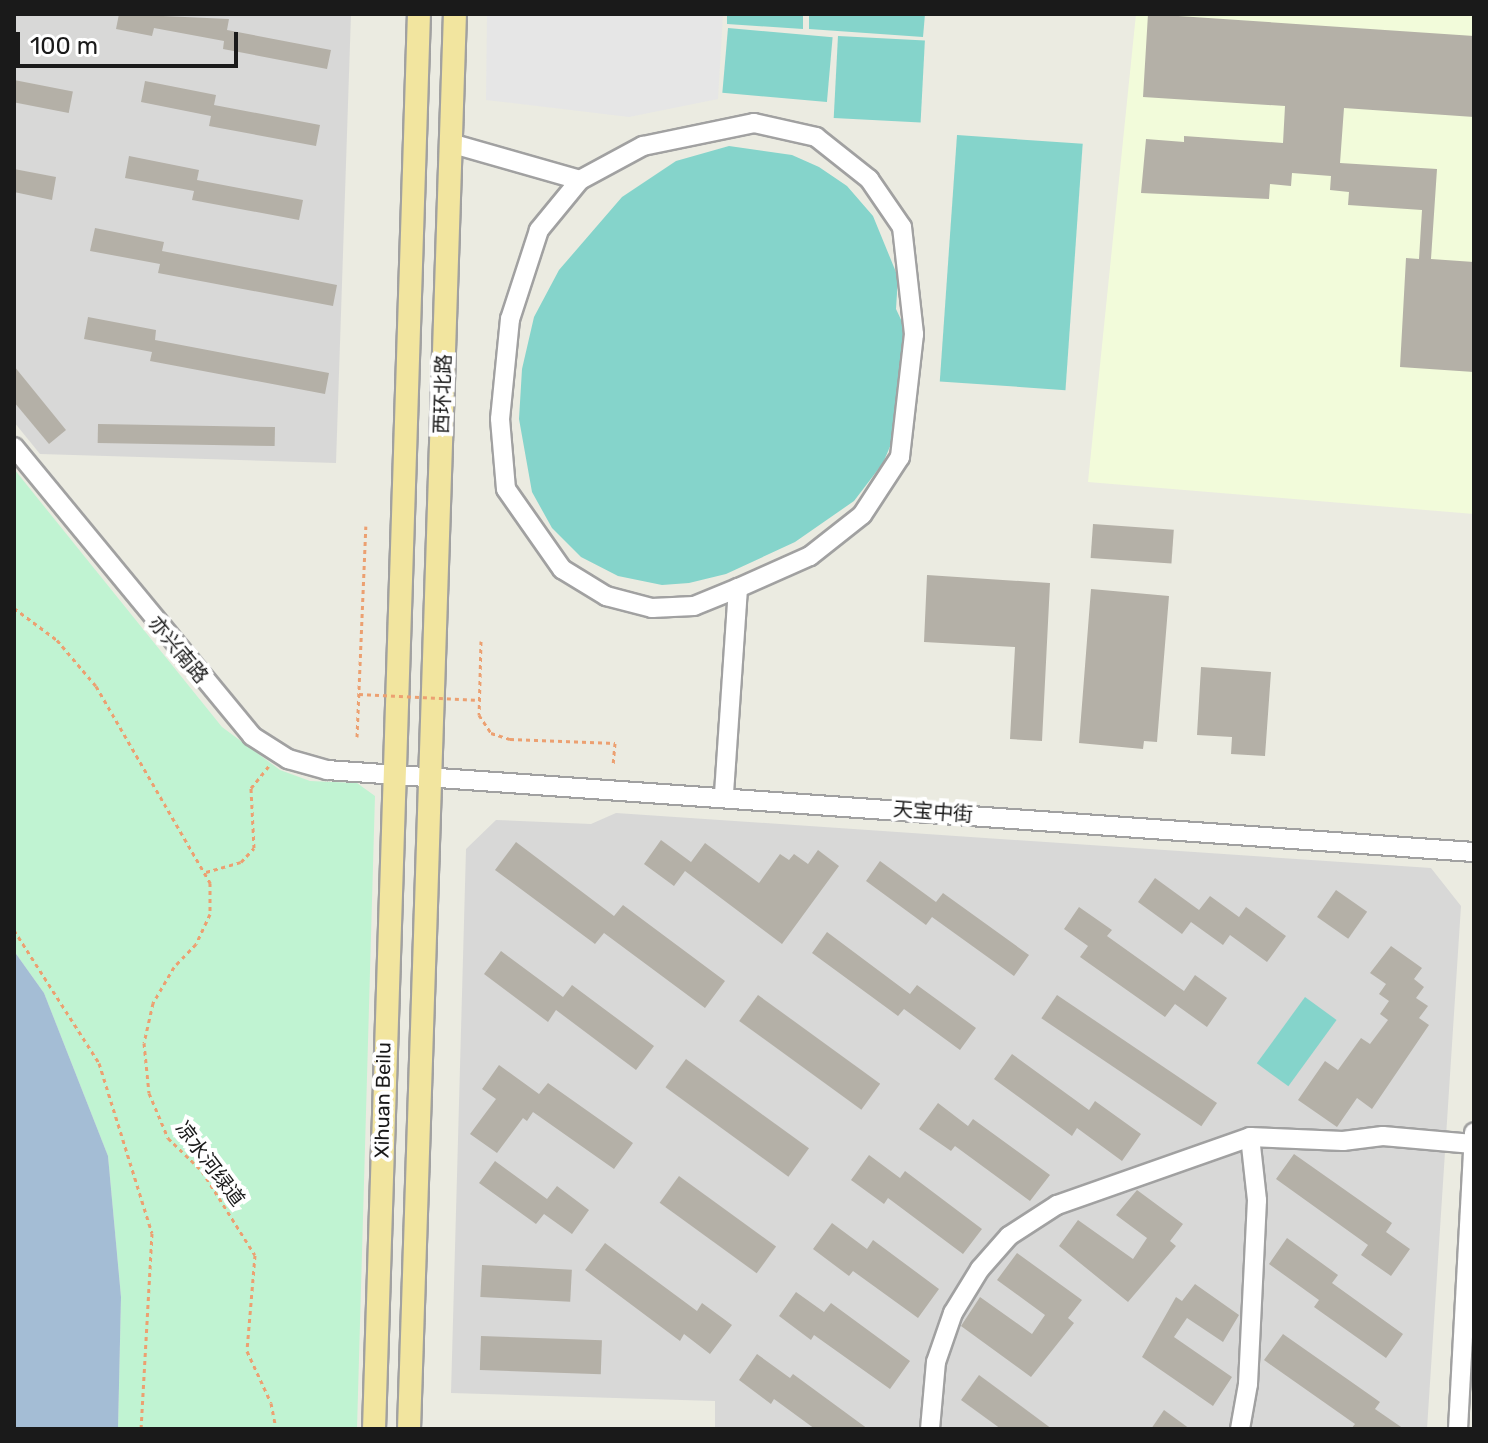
<!DOCTYPE html>
<html>
<head>
<meta charset="utf-8">
<style>
  body { margin:0 }
  #map { position:relative; width:1488px; height:1443px; overflow:hidden; background:#ebebe1; font-family:Rubik,"Noto Sans SC",sans-serif }
  div>[style] { position:absolute }
  [style*='--x'] { left:calc(var(--x)*1px); top:calc(var(--y)*1px); width:calc(var(--w)*1px); rotate:calc(var(--a)*1deg) }
  .residential>* { inset:0; background:#d8d8d7 }
  .education>* { inset:0; background:#f2fbda }
  .park>* { inset:0; background:#c0f3d2 }
  .pitch>* { inset:0; background:#85d4cb; transform-origin:0 0 }
  .parking>* { inset:0; background:#e6e6e6 }
  .water>* { inset:0; background:#a4bdd5 }
  .building>* { inset:0; background:#b4b0a7; transform-origin:0 0 }
  .path>* { height:3px; margin-top:-1.5px; transform-origin:0; background:repeating-linear-gradient(90deg,#eca071 0 4px,transparent 0 8px) }
  .roads { filter:drop-shadow(2px 0 #a1a1a1) drop-shadow(-2px 0 #a1a1a1) drop-shadow(0 2px #a1a1a1) drop-shadow(0 -2px #a1a1a1) }
  .minor>* { height:18px; margin:-9px; padding:0 9px; transform-origin:9px; border-radius:9px; background:#fff }
  .major>* { height:22px; margin:-11px; padding:0 11px; transform-origin:11px; border-radius:11px; background:#f2e59f }
  .path-bridge>* { height:3px; margin-top:-1.5px; transform-origin:0; background:repeating-linear-gradient(90deg,#eca071 0 4px,transparent 0 8px) }
  span { translate:-50% -50%; white-space:nowrap; text-align:center; line-height:1.15; -webkit-text-stroke:8px #fff; paint-order:stroke }
  .street-label { font-size:20px; color:#1a1a1a }
  .frame { position:absolute; inset:0; border:16px solid #1a1a1a; pointer-events:none }
  .scale { position:absolute; left:16px; top:32px; width:222px; height:36px; box-sizing:border-box; border:4px solid #1a1a1a; border-top:0; padding-left:10px; font-size:24px; line-height:28px; white-space:nowrap; color:#1a1a1a; -webkit-text-stroke:6px #fff; paint-order:stroke }
</style>
</head>
<body>
<div id="map">
  <div class="residential">
    <div style="clip-path:polygon(14px 14px,351px 14px,336px 463px,40px 454px,14px 422px)"></div>
    <div style="clip-path:polygon(616px 813px,1431px 868px,1461px 906px,1427px 1429px,715px 1429px,715px 1401px,451px 1393px,466px 849px,496px 820px,591px 824px)"></div>
  </div>
  <div class="education">
    <div style="clip-path:polygon(1136px 14px,1474px 14px,1474px 514px,1088px 482px)"></div>
  </div>
  <div class="park">
    <div style="clip-path:polygon(14px 469px,222px 727px,280px 770px,310px 781px,357px 783px,375px 796px,357px 1429px,118px 1429px,121px 1297px,108px 1156px,44px 993px,14px 951px)"></div>
  </div>
  <div class="pitch">
    <div style="clip-path:polygon(727px 14px,803px 14px,803px 29px,727px 24px)"></div>
    <div style="clip-path:polygon(809px 14px,925px 14px,923px 37px,809px 29px)"></div>
    <div style="left:728px;top:28px;width:105px;height:65px;rotate:5deg"></div>
    <div style="left:838px;top:36px;width:87px;height:82px;rotate:3deg"></div>
    <div style="left:957px;top:135px;width:126px;height:247px;rotate:4deg"></div>
    <div style="clip-path:polygon(729px 146px,792px 155px,819px 167px,847px 186px,873px 216px,898px 277px,896px 309px,904px 326px,907px 357px,897px 430px,883px 463px,854px 501px,795px 542px,726px 574px,689px 583px,662px 585px,618px 576px,581px 557px,552px 528px,532px 492px,519px 419px,522px 369px,534px 317px,559px 270px,622px 197px,676px 161px)"></div>
    <div style="left:1305px;top:997px;width:39px;height:82px;rotate:36deg"></div>
  </div>
  <div class="parking">
    <div style="clip-path:polygon(487px 14px,723px 14px,718px 99px,629px 117px,486px 100px)"></div>
  </div>
  <div class="water">
    <div style="clip-path:polygon(14px 951px,44px 993px,108px 1156px,121px 1297px,118px 1429px,14px 1429px)"></div>
  </div>
  <div class="building">
    <div style="clip-path:polygon(119px 14px,229px 19px,227px 30px,331px 50px,327px 69px,223px 49px,224px 41px,154px 28px,152px 36px,116px 29px)"></div>
    <div style="clip-path:polygon(1148px 14px,1474px 36px,1474px 117px,1344px 108px,1340px 163px,1437px 169px,1431px 259px,1474px 262px,1474px 372px,1400px 367px,1406px 258px,1419px 259px,1422px 210px,1348px 205px,1349px 192px,1330px 190px,1331px 176px,1292px 173px,1291px 186px,1270px 184px,1269px 199px,1141px 193px,1146px 139px,1184px 142px,1184px 136px,1283px 143px,1285px 106px,1143px 97px)"></div>
    <div style="left:14px;top:80px;width:60px;height:22px;rotate:11deg"></div>
    <div style="clip-path:polygon(145px 81px,216px 95px,214px 105px,320px 125px,316px 146px,209px 126px,211px 116px,141px 102px)"></div>
    <div style="clip-path:polygon(129px 156px,199px 170px,197px 180px,303px 200px,299px 220px,192px 200px,194px 191px,125px 178px)"></div>
    <div style="clip-path:polygon(14px 169px,56px 177px,52px 200px,14px 192px)"></div>
    <div style="clip-path:polygon(95px 228px,164px 242px,162px 251px,337px 285px,333px 306px,158px 273px,160px 264px,90px 251px)"></div>
    <div style="clip-path:polygon(88px 317px,156px 330px,155px 340px,329px 373px,325px 394px,150px 361px,152px 352px,84px 339px)"></div>
    <div style="clip-path:polygon(14px 366px,66px 430px,49px 444px,14px 402px)"></div>
    <div style="left:98px;top:424px;width:177px;height:19px;rotate:1deg"></div>
    <div style="left:1093px;top:524px;width:81px;height:34px;rotate:4deg"></div>
    <div style="clip-path:polygon(927px 575px,1050px 583px,1042px 741px,1010px 739px,1015px 647px,924px 642px)"></div>
    <div style="clip-path:polygon(1091px 589px,1169px 596px,1157px 742px,1144px 741px,1143px 749px,1079px 743px)"></div>
    <div style="clip-path:polygon(1201px 667px,1271px 672px,1265px 756px,1231px 754px,1232px 737px,1197px 735px)"></div>
    <div style="clip-path:polygon(661px 840px,691px 862px,705px 843px,759px 883px,780px 854px,789px 860px,794px 854px,808px 864px,818px 850px,839px 866px,782px 944px,685px 871px,674px 886px,644px 864px)"></div>
    <div style="clip-path:polygon(516px 842px,614px 916px,623px 905px,725px 981px,705px 1008px,604px 933px,595px 944px,495px 870px)"></div>
    <div style="clip-path:polygon(880px 861px,936px 902px,943px 893px,1029px 955px,1014px 976px,932px 917px,926px 925px,866px 881px)"></div>
    <div style="clip-path:polygon(1155px 878px,1199px 910px,1210px 896px,1239px 917px,1246px 907px,1286px 936px,1267px 962px,1230px 935px,1223px 945px,1191px 922px,1182px 934px,1138px 902px)"></div>
    <div style="left:1336px;top:890px;width:38px;height:33px;rotate:35deg"></div>
    <div style="clip-path:polygon(1079px 907px,1112px 930px,1107px 936px,1184px 991px,1195px 975px,1227px 998px,1207px 1027px,1175px 1004px,1165px 1017px,1080px 957px,1088px 946px,1064px 929px)"></div>
    <div style="clip-path:polygon(827px 932px,910px 994px,917px 985px,976px 1028px,960px 1050px,904px 1009px,898px 1016px,812px 953px)"></div>
    <div style="clip-path:polygon(1391px 946px,1422px 968px,1414px 979px,1424px 987px,1416px 998px,1428px 1006px,1419px 1018px,1429px 1025px,1372px 1109px,1357px 1098px,1337px 1127px,1298px 1100px,1325px 1061px,1338px 1070px,1361px 1038px,1370px 1044px,1388px 1020px,1380px 1014px,1389px 1001px,1379px 994px,1386px 984px,1370px 973px)"></div>
    <div style="clip-path:polygon(501px 951px,563px 997px,572px 985px,654px 1046px,636px 1070px,556px 1010px,548px 1022px,484px 974px)"></div>
    <div style="left:758px;top:995px;width:151px;height:32px;rotate:36deg"></div>
    <div style="left:1057px;top:995px;width:193px;height:28px;rotate:34deg"></div>
    <div style="clip-path:polygon(1012px 1054px,1089px 1110px,1095px 1101px,1141px 1134px,1122px 1161px,1077px 1128px,1072px 1136px,994px 1079px)"></div>
    <div style="left:686px;top:1059px;width:152px;height:35px;rotate:36deg"></div>
    <div style="clip-path:polygon(499px 1065px,539px 1094px,548px 1083px,633px 1143px,614px 1169px,533px 1112px,527px 1121px,523px 1118px,497px 1153px,470px 1134px,496px 1099px,482px 1089px)"></div>
    <div style="clip-path:polygon(938px 1103px,968px 1126px,973px 1119px,1050px 1175px,1030px 1201px,955px 1146px,951px 1151px,919px 1129px)"></div>
    <div style="clip-path:polygon(1294px 1154px,1392px 1223px,1386px 1232px,1410px 1249px,1391px 1276px,1361px 1255px,1368px 1245px,1276px 1179px)"></div>
    <div style="clip-path:polygon(869px 1155px,900px 1178px,905px 1171px,982px 1229px,963px 1254px,888px 1198px,884px 1204px,851px 1180px)"></div>
    <div style="clip-path:polygon(495px 1161px,547px 1199px,557px 1186px,589px 1210px,572px 1234px,544px 1214px,536px 1224px,479px 1183px)"></div>
    <div style="left:679px;top:1176px;width:120px;height:33px;rotate:36deg"></div>
    <div style="clip-path:polygon(1137px 1190px,1183px 1224px,1170px 1241px,1176px 1246px,1128px 1302px,1059px 1246px,1078px 1220px,1133px 1259px,1147px 1238px,1116px 1215px)"></div>
    <div style="clip-path:polygon(832px 1223px,867px 1249px,873px 1240px,939px 1289px,918px 1318px,853px 1271px,849px 1276px,813px 1249px)"></div>
    <div style="clip-path:polygon(1287px 1238px,1338px 1275px,1332px 1283px,1403px 1334px,1386px 1358px,1314px 1307px,1319px 1300px,1269px 1264px)"></div>
    <div style="clip-path:polygon(605px 1243px,697px 1311px,702px 1303px,732px 1325px,710px 1354px,684px 1334px,680px 1341px,585px 1270px)"></div>
    <div style="clip-path:polygon(1017px 1253px,1082px 1300px,1068px 1318px,1074px 1323px,1031px 1377px,961px 1326px,980px 1297px,1032px 1334px,1045px 1315px,997px 1280px)"></div>
    <div style="left:482px;top:1265px;width:90px;height:32px;rotate:3deg"></div>
    <div style="clip-path:polygon(1195px 1284px,1239px 1315px,1223px 1342px,1187px 1318px,1174px 1337px,1232px 1377px,1213px 1406px,1142px 1357px,1176px 1297px,1182px 1301px)"></div>
    <div style="clip-path:polygon(796px 1292px,824px 1312px,831px 1303px,910px 1361px,890px 1389px,814px 1335px,811px 1340px,779px 1316px)"></div>
    <div style="clip-path:polygon(1283px 1334px,1380px 1402px,1375px 1409px,1404px 1429px,1351px 1429px,1355px 1424px,1264px 1360px)"></div>
    <div style="left:481px;top:1336px;width:121px;height:34px;rotate:2deg"></div>
    <div style="clip-path:polygon(757px 1354px,790px 1378px,793px 1374px,868px 1429px,815px 1429px,774px 1399px,771px 1404px,739px 1380px)"></div>
    <div style="clip-path:polygon(979px 1375px,1052px 1429px,1001px 1429px,961px 1400px)"></div>
    <div style="clip-path:polygon(1164px 1410px,1190px 1429px,1151px 1429px)"></div>
  </div>
  <div class="path">
    <div style="--x:14;--y:608;--w:54;--a:36.7"></div>
    <div style="--x:57;--y:640;--w:60;--a:49.7"></div>
    <div style="--x:96;--y:686;--w:228;--a:59.9"></div>
    <div style="--x:210;--y:883;--w:31;--a:90"></div>
    <div style="--x:210;--y:914;--w:33;--a:115"></div>
    <div style="--x:196;--y:944;--w:32;--a:134"></div>
    <div style="--x:174;--y:967;--w:42;--a:120.3"></div>
    <div style="--x:153;--y:1003;--w:41;--a:102.7"></div>
    <div style="--x:144;--y:1043;--w:50;--a:84.3"></div>
    <div style="--x:149;--y:1093;--w:49;--a:67.1"></div>
    <div style="--x:168;--y:1138;--w:47;--a:44.1"></div>
    <div style="--x:202;--y:1171;--w:99;--a:57.8"></div>
    <div style="--x:255;--y:1255;--w:96;--a:94.8"></div>
    <div style="--x:247;--y:1351;--w:57;--a:65.2"></div>
    <div style="--x:271;--y:1403;--w:26;--a:79"></div>
    <div style="--x:481;--y:641;--w:74;--a:91.5"></div>
    <div style="--x:479;--y:715;--w:22;--a:56"></div>
    <div style="--x:491;--y:733;--w:20;--a:18"></div>
    <div style="--x:510;--y:739;--w:105;--a:2.2"></div>
    <div style="--x:615;--y:743;--w:22;--a:95"></div>
    <div style="--x:357;--y:737;--w:211;--a:-87.6"></div>
    <div style="--x:206;--y:872;--w:36;--a:-16"></div>
    <div style="--x:241;--y:862;--w:19;--a:-47"></div>
    <div style="--x:254;--y:848;--w:60;--a:-92.9"></div>
    <div style="--x:251;--y:788;--w:28;--a:-51"></div>
    <div style="--x:14;--y:930;--w:158;--a:57.4"></div>
    <div style="--x:99;--y:1063;--w:178;--a:72.7"></div>
    <div style="--x:152;--y:1233;--w:196;--a:93.2"></div>
  </div>
  <div class="roads">
    <div class="minor">
      <div style="--x:450;--y:143;--w:135;--a:15.9"></div>
      <div style="--x:580;--y:180;--w:72;--a:-28.4"></div>
      <div style="--x:643;--y:146;--w:113;--a:-11.7"></div>
      <div style="--x:754;--y:123;--w:64;--a:12.7"></div>
      <div style="--x:816;--y:137;--w:68;--a:38.4"></div>
      <div style="--x:869;--y:179;--w:58;--a:55.5"></div>
      <div style="--x:902;--y:227;--w:108;--a:83.6"></div>
      <div style="--x:914;--y:334;--w:124;--a:96.5"></div>
      <div style="--x:900;--y:457;--w:69;--a:123.2"></div>
      <div style="--x:862;--y:515;--w:66;--a:141.7"></div>
      <div style="--x:810;--y:556;--w:79;--a:156"></div>
      <div style="--x:738;--y:588;--w:208;--a:93.9"></div>
      <div style="--x:580;--y:180;--w:65;--a:129.4"></div>
      <div style="--x:539;--y:230;--w:94;--a:108"></div>
      <div style="--x:510;--y:319;--w:100;--a:95.7"></div>
      <div style="--x:500;--y:419;--w:70;--a:85.1"></div>
      <div style="--x:506;--y:489;--w:98;--a:55"></div>
      <div style="--x:562;--y:569;--w:52;--a:31.5"></div>
      <div style="--x:606;--y:596;--w:48;--a:14.6"></div>
      <div style="--x:652;--y:608;--w:42;--a:-2.7"></div>
      <div style="--x:694;--y:606;--w:48;--a:-22.2"></div>
      <div style="--x:14;--y:447;--w:374;--a:50.5"></div>
      <div style="--x:252;--y:736;--w:43;--a:32.6"></div>
      <div style="--x:288;--y:759;--w:41;--a:15.8"></div>
      <div style="--x:327;--y:770;--w:1150;--a:4.09"></div>
      <div style="--x:930;--y:1429;--w:67;--a:-84.9"></div>
      <div style="--x:936;--y:1362;--w:52;--a:-70.9"></div>
      <div style="--x:953;--y:1313;--w:52;--a:-58.5"></div>
      <div style="--x:980;--y:1269;--w:44;--a:-48.7"></div>
      <div style="--x:1009;--y:1236;--w:57;--a:-32.9"></div>
      <div style="--x:1057;--y:1205;--w:205;--a:-19.4"></div>
      <div style="--x:1250;--y:1137;--w:93;--a:2.5"></div>
      <div style="--x:1343;--y:1141;--w:40;--a:-7.1"></div>
      <div style="--x:1383;--y:1136;--w:90;--a:5.1"></div>
      <div style="--x:1240;--y:1429;--w:46;--a:-79.9"></div>
      <div style="--x:1248;--y:1384;--w:184;--a:-87.2"></div>
      <div style="--x:1257;--y:1200;--w:63;--a:-96.3"></div>
      <div style="--x:1458;--y:1429;--w:297;--a:-86.9"></div>
    </div>
    <div class="major">
      <div style="--x:374;--y:1429;--w:1416;--a:-88.18"></div>
      <div style="--x:409;--y:1429;--w:1416;--a:-88.14"></div>
    </div>
  </div>
  <div class="path-bridge">
    <div style="--x:359;--y:694;--w:121;--a:2.8"></div>
  </div>
  <div class="street-label">
    <span style="left:443px;top:394px;rotate:-88deg">西环北路</span>
    <span style="left:178px;top:650px;rotate:50deg">亦兴南路</span>
    <span style="left:933px;top:812px;rotate:4deg">天宝中街</span>
    <span style="left:383px;top:1100px;rotate:-89deg">Xihuan Beilu</span>
    <span style="left:210px;top:1164px;rotate:53deg">凉水河绿道</span>
  </div>
  <div class="frame"></div>
  <div class="scale">100 m</div>
</div>
</body>
</html>
